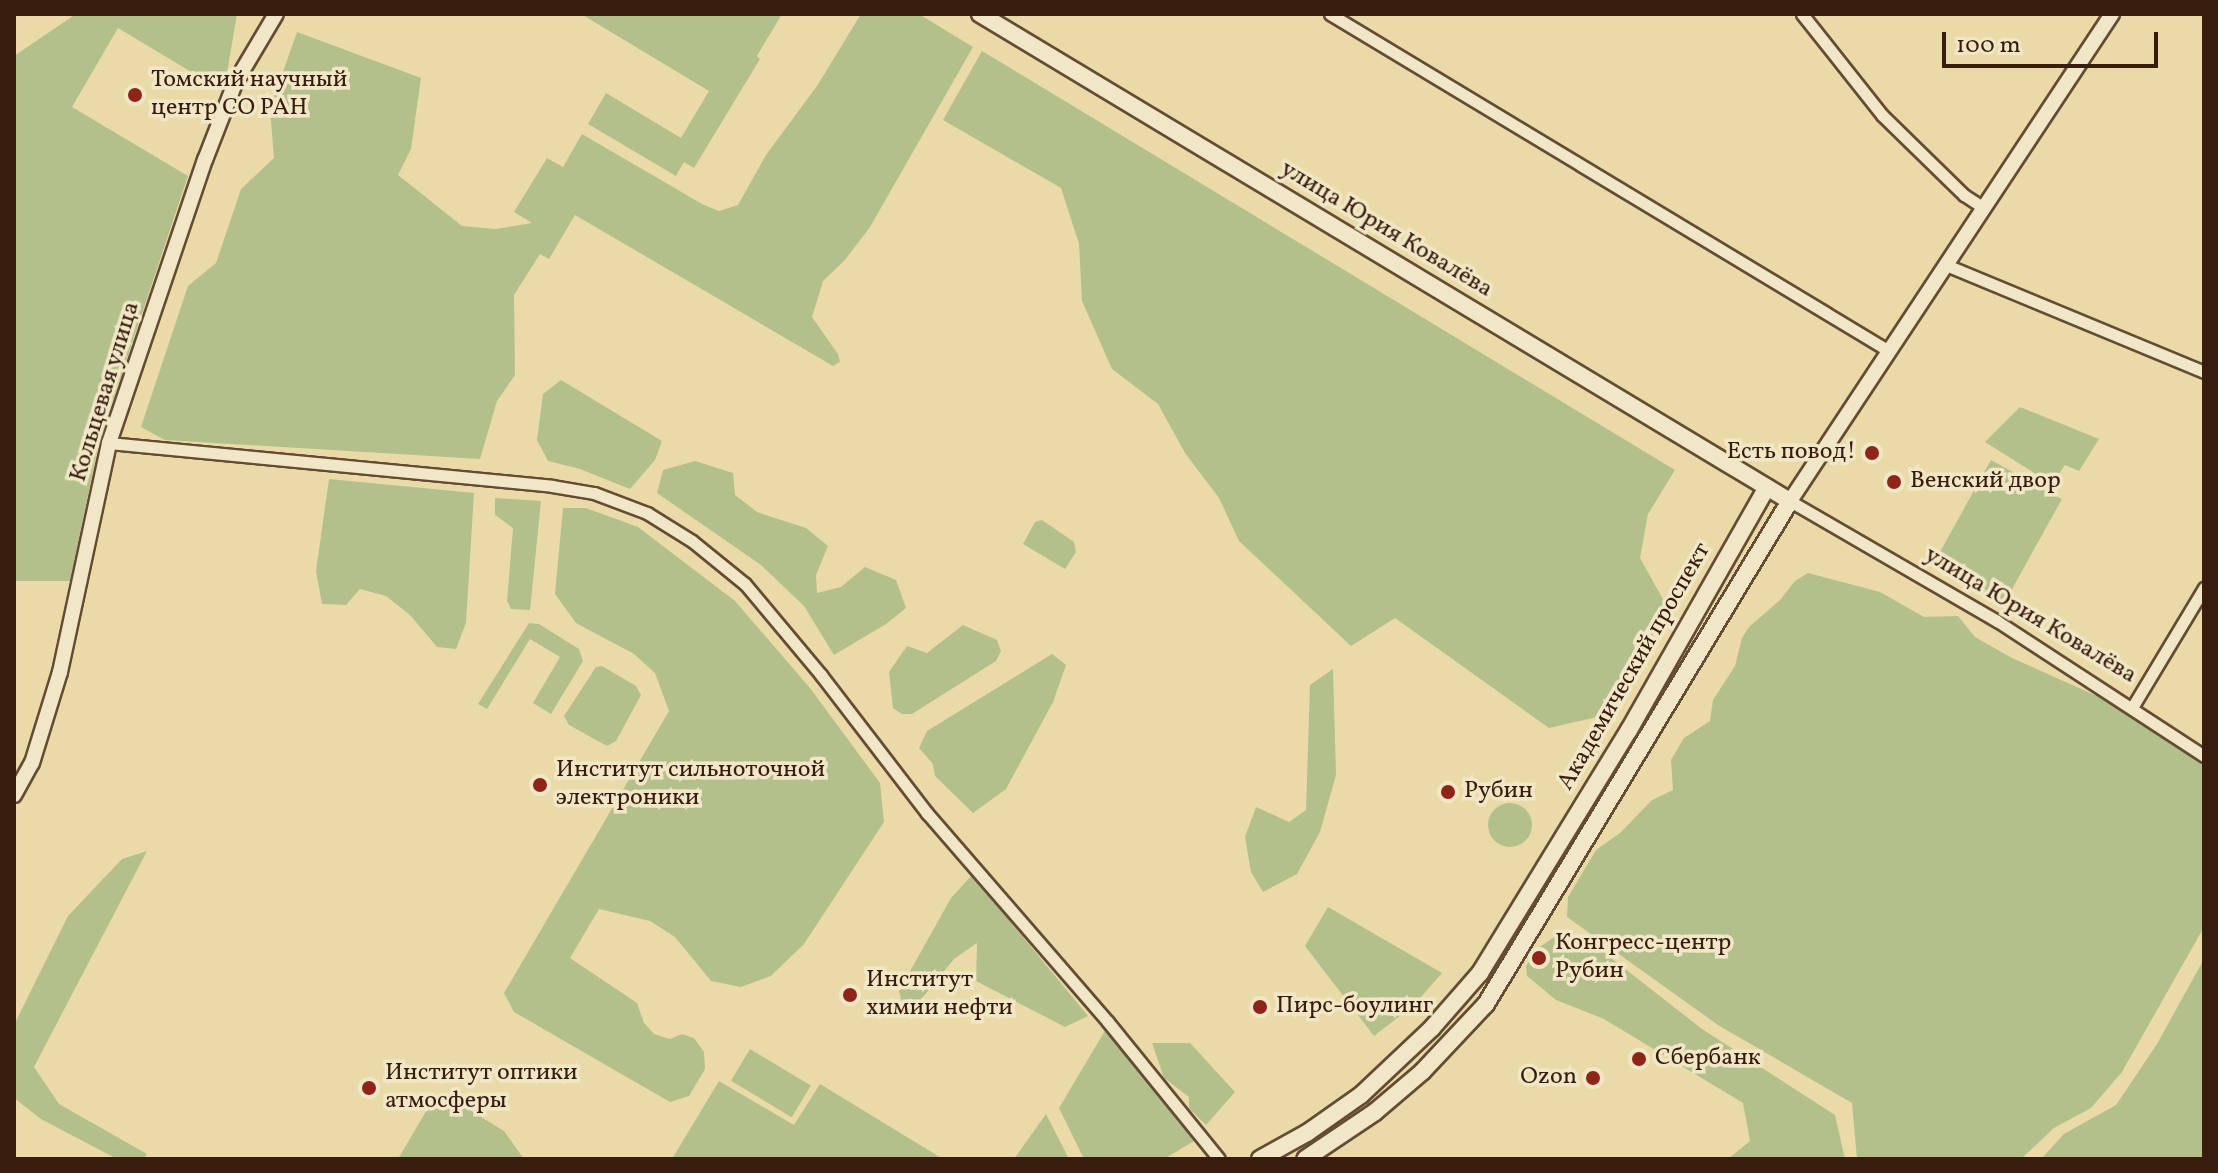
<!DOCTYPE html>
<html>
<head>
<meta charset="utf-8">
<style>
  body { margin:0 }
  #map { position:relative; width:2218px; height:1173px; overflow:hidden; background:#eadaa8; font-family:Vollkorn,serif }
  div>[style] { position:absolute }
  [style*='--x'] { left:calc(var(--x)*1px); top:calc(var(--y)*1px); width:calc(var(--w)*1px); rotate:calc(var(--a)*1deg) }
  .green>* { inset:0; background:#b3c08b; transform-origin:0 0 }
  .round { border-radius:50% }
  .roads { filter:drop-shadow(2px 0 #644c34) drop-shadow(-2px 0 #644c34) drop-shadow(0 2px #644c34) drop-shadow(0 -2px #644c34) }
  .minor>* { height:11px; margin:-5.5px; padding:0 5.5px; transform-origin:5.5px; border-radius:5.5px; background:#f1e7c6 }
  .tertiary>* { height:14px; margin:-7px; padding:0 7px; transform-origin:7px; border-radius:7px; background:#f1e7c6 }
  .secondary>* { height:16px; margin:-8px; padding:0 8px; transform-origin:8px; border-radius:8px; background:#f1e7c6 }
  .dots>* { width:22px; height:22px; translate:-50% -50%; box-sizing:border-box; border:4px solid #f1e7c6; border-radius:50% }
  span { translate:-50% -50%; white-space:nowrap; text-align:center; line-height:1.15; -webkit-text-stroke:7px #f1e7c6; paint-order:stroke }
  .poi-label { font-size:24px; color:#381c0e }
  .left { translate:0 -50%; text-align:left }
  .right { translate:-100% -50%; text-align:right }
  .street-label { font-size:24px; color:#381c0e }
  .frame { position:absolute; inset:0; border:16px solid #381c0e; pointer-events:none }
  .scale { position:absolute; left:1942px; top:32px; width:216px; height:36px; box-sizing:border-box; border:4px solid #381c0e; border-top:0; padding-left:10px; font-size:24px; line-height:28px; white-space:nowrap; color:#381c0e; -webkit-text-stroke:6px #f1e7c6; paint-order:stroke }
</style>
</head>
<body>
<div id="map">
  <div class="green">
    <div style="clip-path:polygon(76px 14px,237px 14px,226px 79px,218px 88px,118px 28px,72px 107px,188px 176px,99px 442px,70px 581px,14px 581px,14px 56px)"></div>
    <div style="clip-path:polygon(581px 14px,782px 14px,757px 56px,760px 59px,694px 168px,684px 162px,676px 176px,588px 124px,606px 93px,681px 138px,709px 91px)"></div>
    <div style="clip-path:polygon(861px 14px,919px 14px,973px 47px,870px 227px,845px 260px,823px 281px,812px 317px,838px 354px,840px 362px,833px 366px,575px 215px,549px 259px,540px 254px,514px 295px,515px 375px,497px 401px,480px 459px,165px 440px,141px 427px,188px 286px,216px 263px,241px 189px,274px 158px,270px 109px,297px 32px,421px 78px,411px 149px,398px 175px,462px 226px,496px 229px,532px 223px,514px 212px,547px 158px,563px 167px,582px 134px,702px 204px,719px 211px,738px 205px,766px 155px,817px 86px)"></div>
    <div style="clip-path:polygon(982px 51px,1675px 470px,1648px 514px,1640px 558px,1668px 608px,1606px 715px,1549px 728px,1395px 618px,1351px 646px,1239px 541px,1219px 498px,1185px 453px,1158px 404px,1112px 369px,1082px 301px,1079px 244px,1061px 188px,943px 120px)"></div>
    <div style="clip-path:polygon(561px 380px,662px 441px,655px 460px,630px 489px,580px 469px,548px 461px,537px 440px,543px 394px)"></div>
    <div style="clip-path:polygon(2020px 407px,2099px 439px,2079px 471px,2065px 465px,2052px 484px,1985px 442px)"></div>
    <div style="left:1991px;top:460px;width:81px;height:121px;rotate:29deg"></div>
    <div style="clip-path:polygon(695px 461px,733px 473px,735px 495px,757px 512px,806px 528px,828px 546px,816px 575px,817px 593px,841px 587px,865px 567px,896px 580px,906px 608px,886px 624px,834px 655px,804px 606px,761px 565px,657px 493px,663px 470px)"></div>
    <div style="clip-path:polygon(329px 479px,474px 493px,466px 623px,456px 649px,437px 647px,410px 615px,386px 596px,360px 589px,346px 605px,322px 604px,316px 571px)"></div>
    <div style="clip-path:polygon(495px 498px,541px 501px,530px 610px,511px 609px,507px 601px,513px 528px,495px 515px)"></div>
    <div style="clip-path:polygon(563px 508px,586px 508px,638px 527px,735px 601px,810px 688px,880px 783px,884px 822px,804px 944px,771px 976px,741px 987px,711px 981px,675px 937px,650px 921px,599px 909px,570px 958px,637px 1003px,644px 1023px,654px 1034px,670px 1039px,682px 1034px,694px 1038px,704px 1052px,705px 1069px,689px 1096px,670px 1102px,514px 1012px,504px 993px,669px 711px,655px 673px,634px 654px,576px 623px,555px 594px)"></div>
    <div style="clip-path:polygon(1042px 520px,1074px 542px,1076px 552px,1065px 569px,1023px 544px,1035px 522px)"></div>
    <div style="clip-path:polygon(1808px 573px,1880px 592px,1924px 617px,1958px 616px,1975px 637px,2012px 658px,2135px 713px,2204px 763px,2204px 927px,2122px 1072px,2091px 1108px,2054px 1128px,2021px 1159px,1857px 1159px,1852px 1103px,1718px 1025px,1567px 917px,1568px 897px,1596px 850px,1620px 833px,1652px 800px,1673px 790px,1671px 760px,1684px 738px,1710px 721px,1713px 700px,1735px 666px,1742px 638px,1749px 627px,1780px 600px,1795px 581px)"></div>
    <div style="clip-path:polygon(529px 623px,539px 624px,579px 649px,583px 661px,551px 714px,533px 703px,560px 657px,530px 639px,487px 709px,478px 704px)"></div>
    <div style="clip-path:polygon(963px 625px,997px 640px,1001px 651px,996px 661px,912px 714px,902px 714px,893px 708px,889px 672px,907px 646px,927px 653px)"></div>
    <div style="clip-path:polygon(1052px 654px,1066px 665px,1053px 702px,1006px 789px,973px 813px,935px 776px,933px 764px,919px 748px,927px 731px)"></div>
    <div style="clip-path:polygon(596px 667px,602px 666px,636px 686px,641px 695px,616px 741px,607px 746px,569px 725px,564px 716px)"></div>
    <div style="clip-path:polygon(1333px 669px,1336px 775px,1320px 832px,1297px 874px,1263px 892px,1251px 872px,1245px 837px,1256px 807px,1289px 822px,1306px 810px,1310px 685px)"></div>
    <div class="round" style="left:1488px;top:803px;width:44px;height:44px"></div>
    <div style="clip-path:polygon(147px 851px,34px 1067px,59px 1104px,147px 1154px,144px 1159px,117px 1159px,41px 1119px,14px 1098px,14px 1025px,68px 916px,122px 859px)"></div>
    <div style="clip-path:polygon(972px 875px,1088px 1016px,1065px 1027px,976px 981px,977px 943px,954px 959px,906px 1018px,899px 991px,951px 898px)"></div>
    <div style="clip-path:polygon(1328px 907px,1442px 973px,1414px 1005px,1374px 1036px,1305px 946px)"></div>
    <div style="clip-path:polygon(1559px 934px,1592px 943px,1702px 1029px,1835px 1115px,1845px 1159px,1728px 1159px,1750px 1141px,1743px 1103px,1604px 1019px,1556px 1000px,1527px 976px,1526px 966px,1538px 948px)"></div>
    <div style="clip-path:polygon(2204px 959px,2204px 1159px,2041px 1159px,2064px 1134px,2116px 1105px,2157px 1044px)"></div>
    <div style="clip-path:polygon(1106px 1029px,1194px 1141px,1164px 1159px,1084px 1159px,1059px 1108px)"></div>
    <div style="clip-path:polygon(1152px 1043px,1190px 1043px,1235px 1092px,1206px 1125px,1189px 1108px,1189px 1097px,1164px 1078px)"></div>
    <div style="left:750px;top:1049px;width:71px;height:37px;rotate:31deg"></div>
    <div style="clip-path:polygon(719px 1081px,794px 1125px,820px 1084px,943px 1159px,672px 1159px)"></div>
    <div style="clip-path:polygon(445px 1102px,463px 1106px,504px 1131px,524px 1159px,398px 1159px,428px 1108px)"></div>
    <div style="clip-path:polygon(1046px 1114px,1069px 1159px,1014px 1159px)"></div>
  </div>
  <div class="roads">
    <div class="minor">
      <div style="--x:1330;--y:14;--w:653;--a:31.08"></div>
      <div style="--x:1802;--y:14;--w:129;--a:51.6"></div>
      <div style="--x:1882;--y:115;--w:115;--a:44.3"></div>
      <div style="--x:1964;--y:195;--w:24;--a:33"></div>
      <div style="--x:1946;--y:265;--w:279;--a:22.5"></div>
      <div style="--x:109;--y:443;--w:445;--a:5.5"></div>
      <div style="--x:552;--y:486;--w:43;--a:9.5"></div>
      <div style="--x:594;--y:493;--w:57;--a:20.7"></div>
      <div style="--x:647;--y:513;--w:53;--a:31.9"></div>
      <div style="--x:692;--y:541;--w:68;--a:39.1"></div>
      <div style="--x:745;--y:584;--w:119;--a:50.1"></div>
      <div style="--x:821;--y:675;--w:174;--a:52.5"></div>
      <div style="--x:927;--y:813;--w:276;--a:49.1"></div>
      <div style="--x:1108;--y:1022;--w:176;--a:51"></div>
      <div style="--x:1790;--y:501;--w:239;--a:30.1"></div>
      <div style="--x:1997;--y:621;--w:247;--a:33.1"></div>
      <div style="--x:2133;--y:706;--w:138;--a:-59"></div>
    </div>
    <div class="tertiary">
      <div style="--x:1790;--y:501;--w:584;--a:-56.53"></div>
      <div style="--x:14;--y:795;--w:37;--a:-61"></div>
      <div style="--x:32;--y:763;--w:95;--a:-72.9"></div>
      <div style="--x:60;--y:672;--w:234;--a:-77.9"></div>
      <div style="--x:109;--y:443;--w:299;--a:-71.3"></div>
      <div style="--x:205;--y:160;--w:83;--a:-68.7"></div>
      <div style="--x:235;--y:83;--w:80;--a:-59.3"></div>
    </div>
    <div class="secondary">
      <div style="--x:980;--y:14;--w:945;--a:31.02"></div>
      <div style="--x:1790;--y:501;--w:588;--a:121.15"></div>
      <div style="--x:1486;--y:1004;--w:93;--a:133.3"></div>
      <div style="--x:1422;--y:1072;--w:62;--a:139.6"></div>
      <div style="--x:1375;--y:1112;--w:84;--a:146.1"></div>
      <div style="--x:1260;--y:1159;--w:54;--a:-29"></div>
      <div style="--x:1307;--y:1133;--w:66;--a:-35.1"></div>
      <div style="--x:1361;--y:1095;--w:98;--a:-43.3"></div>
      <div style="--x:1432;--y:1028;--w:73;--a:-48.9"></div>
      <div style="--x:1480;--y:973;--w:285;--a:-58.5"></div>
      <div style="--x:1629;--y:730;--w:279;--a:-60.4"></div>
    </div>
  </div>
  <div class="dots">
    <div style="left:135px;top:95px;background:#8f2418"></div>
    <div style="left:1872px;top:453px;background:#8f2418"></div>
    <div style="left:1894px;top:482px;background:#8f2418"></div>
    <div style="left:540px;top:785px;background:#8f2418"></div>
    <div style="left:1448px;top:792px;background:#8f2418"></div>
    <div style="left:1539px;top:958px;background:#8f2418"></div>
    <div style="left:850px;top:995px;background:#8f2418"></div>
    <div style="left:1260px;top:1007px;background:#8f2418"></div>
    <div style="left:1639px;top:1059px;background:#8f2418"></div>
    <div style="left:1593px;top:1078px;background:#8f2418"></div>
    <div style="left:369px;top:1088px;background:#8f2418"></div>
  </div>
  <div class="poi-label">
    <span class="left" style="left:151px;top:95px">Томский научный<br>центр СО РАН</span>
    <span class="right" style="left:1856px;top:453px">Есть повод!</span>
    <span class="left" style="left:1910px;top:482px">Венский двор</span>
    <span class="left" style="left:556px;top:785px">Институт сильноточной<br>электроники</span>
    <span class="left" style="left:1464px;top:792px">Рубин</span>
    <span class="left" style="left:1555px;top:958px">Конгресс-центр<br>Рубин</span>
    <span class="left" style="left:866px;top:995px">Институт<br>химии нефти</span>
    <span class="left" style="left:1276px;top:1007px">Пирс-боулинг</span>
    <span class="left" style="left:1655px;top:1059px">Сбербанк</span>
    <span class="left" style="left:385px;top:1088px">Институт оптики<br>атмосферы</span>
    <span class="right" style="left:1577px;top:1078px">Ozon</span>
  </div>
  <div class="street-label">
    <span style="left:1386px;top:230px;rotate:31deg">улица Юрия Ковалёва</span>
    <span style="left:106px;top:392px;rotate:-73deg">Кольцевая улица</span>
    <span style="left:2030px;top:616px;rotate:31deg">улица Юрия Ковалёва</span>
    <span style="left:1635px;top:667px;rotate:-60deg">Академический проспект</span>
  </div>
  <div class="frame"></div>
  <div class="scale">100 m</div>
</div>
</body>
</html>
